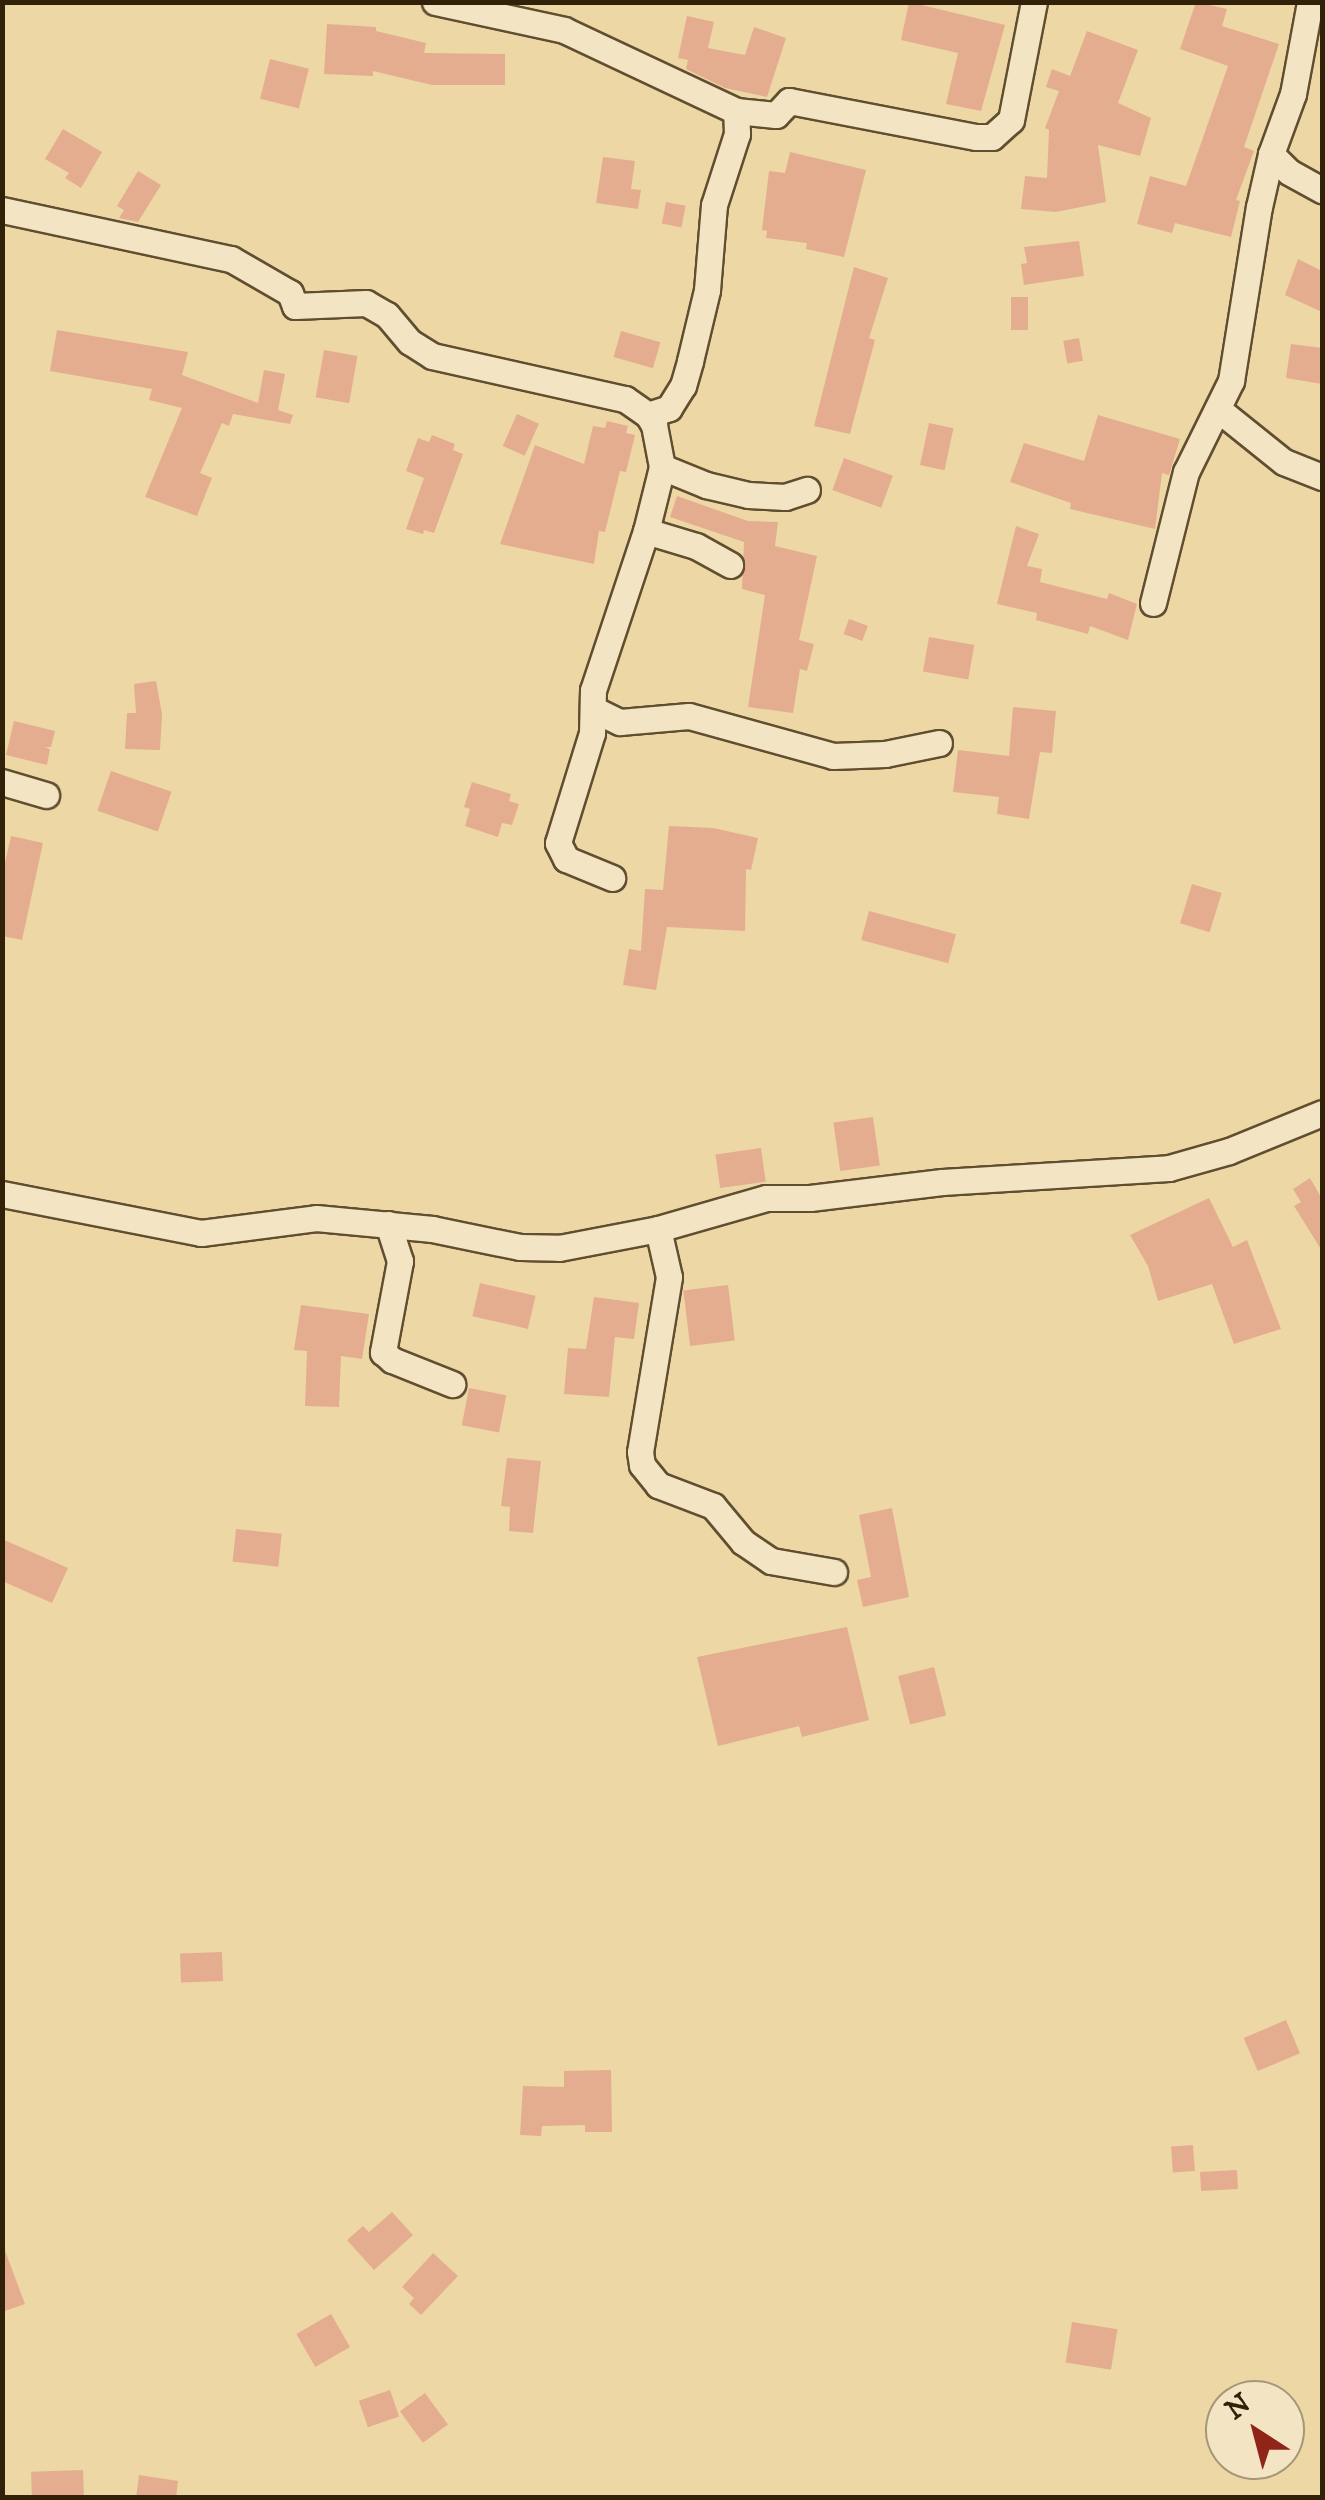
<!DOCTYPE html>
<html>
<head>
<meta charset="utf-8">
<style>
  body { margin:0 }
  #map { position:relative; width:1325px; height:2500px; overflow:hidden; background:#edd7a5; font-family:"IM FELL DW Pica",serif }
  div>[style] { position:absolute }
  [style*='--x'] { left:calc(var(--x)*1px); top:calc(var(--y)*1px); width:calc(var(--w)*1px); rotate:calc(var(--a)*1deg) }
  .building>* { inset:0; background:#e5ad90; transform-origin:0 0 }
  .roads { filter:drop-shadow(2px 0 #614e30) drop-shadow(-2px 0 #614e30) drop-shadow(0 2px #614e30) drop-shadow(0 -2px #614e30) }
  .minor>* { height:25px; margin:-12.5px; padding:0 12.5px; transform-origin:12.5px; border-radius:12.5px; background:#f3e5c4 }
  span { translate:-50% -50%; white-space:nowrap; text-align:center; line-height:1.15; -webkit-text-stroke:9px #f3e5c4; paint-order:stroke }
  .frame { position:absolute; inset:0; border:5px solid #322109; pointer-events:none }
  .north { position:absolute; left:1205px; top:2380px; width:100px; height:100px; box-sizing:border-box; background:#f3e5c4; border:2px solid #a69779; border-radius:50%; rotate:324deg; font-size:28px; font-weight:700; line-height:40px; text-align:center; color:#322109 }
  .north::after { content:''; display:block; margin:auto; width:35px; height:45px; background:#8f2418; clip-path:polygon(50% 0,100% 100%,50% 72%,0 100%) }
</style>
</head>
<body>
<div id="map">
  <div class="building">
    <div style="clip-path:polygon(909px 2px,1005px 25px,981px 111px,946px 104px,958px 53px,901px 40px)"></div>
    <div style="clip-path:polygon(1196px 2px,1227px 9px,1222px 26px,1279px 44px,1244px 147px,1254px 151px,1236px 200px,1240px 201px,1231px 237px,1175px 223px,1172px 233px,1137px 224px,1150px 176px,1186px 186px,1228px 66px,1180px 49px)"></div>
    <div style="clip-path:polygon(687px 16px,714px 22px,708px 48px,745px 55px,754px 27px,786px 38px,767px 97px,725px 88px,686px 69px,688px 60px,678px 58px)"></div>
    <div style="clip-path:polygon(327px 24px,376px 27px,376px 31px,426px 43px,424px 53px,505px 54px,505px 85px,432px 85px,373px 71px,373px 76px,324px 74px)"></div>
    <div style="clip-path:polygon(1087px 31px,1138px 50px,1118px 103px,1151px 118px,1140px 156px,1098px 145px,1106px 202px,1056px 212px,1021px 209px,1025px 176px,1047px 178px,1049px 130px,1045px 128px,1059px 91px,1046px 87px,1052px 69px,1070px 76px)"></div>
    <div style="left:270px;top:59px;width:40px;height:41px;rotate:14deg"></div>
    <div style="clip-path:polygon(63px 129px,102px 152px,81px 188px,65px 178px,69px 173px,45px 159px)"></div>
    <div style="clip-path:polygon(790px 152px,866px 170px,844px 257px,806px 249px,807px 243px,766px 238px,767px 231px,762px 230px,769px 171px,785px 173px)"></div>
    <div style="clip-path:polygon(603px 157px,635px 161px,631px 189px,641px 190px,638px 209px,596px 203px)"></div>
    <div style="clip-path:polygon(138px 171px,161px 185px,138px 222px,119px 218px,124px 210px,117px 206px)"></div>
    <div style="left:666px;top:202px;width:20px;height:22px;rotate:11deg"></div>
    <div style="clip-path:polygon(1079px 241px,1084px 276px,1024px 285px,1021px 264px,1027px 263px,1024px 247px)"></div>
    <div style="clip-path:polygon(1298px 259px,1322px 271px,1322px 312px,1285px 295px)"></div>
    <div style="clip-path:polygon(854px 267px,888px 278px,869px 338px,875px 340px,850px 434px,814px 426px)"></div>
    <div style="left:1011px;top:297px;width:17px;height:33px"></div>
    <div style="clip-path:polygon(57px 330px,188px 352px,182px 375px,258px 403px,264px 370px,285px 374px,278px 410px,293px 415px,290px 424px,233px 414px,229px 426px,222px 423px,200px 473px,212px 478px,197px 516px,145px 497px,182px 408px,149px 400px,152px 389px,50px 371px)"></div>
    <div style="left:621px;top:331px;width:41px;height:27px;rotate:16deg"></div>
    <div style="left:1079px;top:338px;width:23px;height:16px;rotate:80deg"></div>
    <div style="clip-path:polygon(1291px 344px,1322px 348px,1322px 384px,1286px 378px)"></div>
    <div style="left:324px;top:350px;width:34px;height:48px;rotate:10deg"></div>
    <div style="left:517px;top:414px;width:24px;height:35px;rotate:24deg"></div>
    <div style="clip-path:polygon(1098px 415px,1180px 439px,1169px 475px,1162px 473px,1155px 529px,1070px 509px,1071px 503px,1010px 482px,1024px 443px,1084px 461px)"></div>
    <div style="clip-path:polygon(607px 421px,628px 426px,626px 433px,635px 435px,626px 472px,620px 471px,605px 532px,599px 531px,594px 564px,500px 544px,535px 445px,584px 464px,593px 426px,605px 428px)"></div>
    <div style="left:929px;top:423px;width:25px;height:43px;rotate:12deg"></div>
    <div style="clip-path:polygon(432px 435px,455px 444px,453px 450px,463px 454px,434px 533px,424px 530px,423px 534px,406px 529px,424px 478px,406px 471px,418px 438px,429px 442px)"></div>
    <div style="left:844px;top:458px;width:52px;height:34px;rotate:20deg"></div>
    <div style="clip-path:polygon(677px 496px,748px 521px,778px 522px,775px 546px,817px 556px,799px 640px,814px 644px,807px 671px,800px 669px,793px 713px,748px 707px,765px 595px,742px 589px,744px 542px,670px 517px)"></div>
    <div style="clip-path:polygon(1016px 526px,1039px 534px,1027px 566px,1042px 569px,1040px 582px,1107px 599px,1109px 593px,1137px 604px,1128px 640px,1090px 626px,1088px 634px,1036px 620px,1037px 613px,997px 604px)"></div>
    <div style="left:849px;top:619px;width:20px;height:16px;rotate:20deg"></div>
    <div style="left:929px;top:637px;width:46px;height:35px;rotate:10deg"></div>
    <div style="clip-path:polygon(156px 681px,162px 714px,160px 750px,125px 749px,127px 713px,136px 713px,134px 684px)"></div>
    <div style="clip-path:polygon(1013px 707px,1056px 711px,1052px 753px,1040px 752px,1029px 819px,997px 814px,999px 797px,953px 792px,958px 750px,1009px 756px)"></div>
    <div style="clip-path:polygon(14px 721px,55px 731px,51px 747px,45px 747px,50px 749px,47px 765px,6px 755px)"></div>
    <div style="left:111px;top:771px;width:64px;height:42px;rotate:19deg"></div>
    <div style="clip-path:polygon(472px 782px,511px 794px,509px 801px,519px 804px,512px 825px,502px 823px,498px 837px,465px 826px,470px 809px,464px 807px)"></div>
    <div style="clip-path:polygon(669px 826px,713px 828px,758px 838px,751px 870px,746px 869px,745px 931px,667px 927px,656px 990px,623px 985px,629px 949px,641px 951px,645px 889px,663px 890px)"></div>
    <div style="clip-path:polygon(11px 836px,43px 843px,22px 940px,2px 936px,2px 876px)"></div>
    <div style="left:1192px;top:884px;width:31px;height:41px;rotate:17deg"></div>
    <div style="left:869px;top:911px;width:90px;height:30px;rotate:15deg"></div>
    <div style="left:873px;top:1117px;width:49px;height:40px;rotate:82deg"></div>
    <div style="left:761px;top:1148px;width:34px;height:46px;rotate:82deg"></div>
    <div style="clip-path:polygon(1310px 1178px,1322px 1199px,1322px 1251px,1294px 1206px,1301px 1202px,1293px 1189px)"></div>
    <div style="clip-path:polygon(1209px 1198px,1233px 1247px,1247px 1240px,1281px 1329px,1234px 1344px,1212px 1284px,1158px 1301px,1148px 1266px,1130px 1235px)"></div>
    <div style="left:480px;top:1283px;width:57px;height:34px;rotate:13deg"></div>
    <div style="left:728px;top:1285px;width:56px;height:45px;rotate:83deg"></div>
    <div style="clip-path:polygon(594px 1297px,639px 1303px,634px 1339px,615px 1337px,609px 1397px,564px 1394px,568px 1348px,586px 1349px)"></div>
    <div style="clip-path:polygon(301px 1305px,369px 1314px,362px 1359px,341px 1356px,339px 1407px,305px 1406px,307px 1351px,294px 1350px)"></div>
    <div style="left:469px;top:1388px;width:38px;height:38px;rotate:11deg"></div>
    <div style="clip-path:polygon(507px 1458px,541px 1461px,533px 1533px,509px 1531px,510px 1507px,501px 1506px)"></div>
    <div style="clip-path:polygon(892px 1508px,909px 1597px,863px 1607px,857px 1580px,871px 1577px,859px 1515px)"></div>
    <div style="left:236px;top:1529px;width:46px;height:33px;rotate:6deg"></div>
    <div style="clip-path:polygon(2px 1539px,68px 1568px,52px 1603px,2px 1581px)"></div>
    <div style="clip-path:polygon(847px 1627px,869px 1720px,802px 1737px,799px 1726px,718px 1746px,697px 1657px)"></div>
    <div style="left:934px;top:1667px;width:50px;height:37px;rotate:76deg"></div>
    <div style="left:222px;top:1952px;width:29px;height:42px;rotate:88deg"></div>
    <div style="left:1286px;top:2020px;width:36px;height:46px;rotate:67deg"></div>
    <div style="clip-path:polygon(611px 2070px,612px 2132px,585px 2132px,585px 2125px,542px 2126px,541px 2136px,520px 2135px,523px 2086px,564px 2087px,564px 2071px)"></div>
    <div style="left:1193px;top:2145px;width:26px;height:22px;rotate:86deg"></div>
    <div style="left:1237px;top:2170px;width:19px;height:37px;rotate:87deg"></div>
    <div style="clip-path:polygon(392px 2212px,413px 2235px,374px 2270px,347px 2240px,363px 2226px,369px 2232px)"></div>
    <div style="clip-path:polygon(4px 2248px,25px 2304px,2px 2312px,2px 2249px)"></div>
    <div style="clip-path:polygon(433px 2253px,458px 2276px,421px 2315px,409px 2304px,414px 2298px,402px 2287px)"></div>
    <div style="left:331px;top:2314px;width:38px;height:40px;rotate:60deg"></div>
    <div style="left:1072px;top:2322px;width:46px;height:41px;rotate:9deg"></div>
    <div style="left:390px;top:2390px;width:28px;height:33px;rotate:71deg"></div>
    <div style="left:425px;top:2393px;width:39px;height:31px;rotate:54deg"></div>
    <div style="left:83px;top:2470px;width:28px;height:52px;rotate:88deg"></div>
    <div style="clip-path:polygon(139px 2475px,178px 2481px,176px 2498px,136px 2498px)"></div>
  </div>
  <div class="roads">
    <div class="minor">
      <div style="--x:435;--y:2;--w:132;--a:12.2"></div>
      <div style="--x:564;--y:30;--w:190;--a:25.2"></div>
      <div style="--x:736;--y:111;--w:40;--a:5.7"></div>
      <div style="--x:776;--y:115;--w:19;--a:-47"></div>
      <div style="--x:789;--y:101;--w:190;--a:10.9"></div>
      <div style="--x:976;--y:137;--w:16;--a:0"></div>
      <div style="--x:992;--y:137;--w:25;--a:-42"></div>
      <div style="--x:1011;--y:120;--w:120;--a:-79"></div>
      <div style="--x:1271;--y:154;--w:25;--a:45"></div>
      <div style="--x:1289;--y:172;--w:38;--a:29"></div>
      <div style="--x:2;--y:210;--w:234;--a:12.1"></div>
      <div style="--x:231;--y:259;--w:68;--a:30"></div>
      <div style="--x:290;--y:293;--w:14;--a:69"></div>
      <div style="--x:295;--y:306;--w:71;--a:-2.4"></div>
      <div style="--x:366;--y:303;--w:24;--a:30"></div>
      <div style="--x:387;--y:315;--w:35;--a:50"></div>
      <div style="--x:410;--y:342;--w:26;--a:32"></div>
      <div style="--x:432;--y:356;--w:198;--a:12.6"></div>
      <div style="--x:625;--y:399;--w:28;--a:35"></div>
      <div style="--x:648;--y:415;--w:12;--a:59"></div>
      <div style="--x:654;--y:425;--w:43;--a:79.2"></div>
      <div style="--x:662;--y:467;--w:66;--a:104"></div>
      <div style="--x:646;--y:531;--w:168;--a:108.4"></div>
      <div style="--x:593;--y:690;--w:43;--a:91.3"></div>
      <div style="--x:592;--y:733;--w:115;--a:107.2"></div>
      <div style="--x:558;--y:843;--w:18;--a:63"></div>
      <div style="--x:566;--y:859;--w:50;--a:22.4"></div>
      <div style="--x:1219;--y:410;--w:83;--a:38.7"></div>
      <div style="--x:1284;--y:462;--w:41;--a:21.5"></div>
      <div style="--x:648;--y:415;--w:22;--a:-18"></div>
      <div style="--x:669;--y:408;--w:26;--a:-58"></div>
      <div style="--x:683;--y:386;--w:26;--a:-74"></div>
      <div style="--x:690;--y:361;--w:73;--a:-76.5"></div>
      <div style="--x:707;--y:290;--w:85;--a:-85.3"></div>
      <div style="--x:714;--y:205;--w:75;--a:-72.1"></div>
      <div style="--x:737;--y:134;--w:23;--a:-92"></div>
      <div style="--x:662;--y:467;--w:48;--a:22.2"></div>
      <div style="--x:706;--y:485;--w:43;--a:13.4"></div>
      <div style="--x:748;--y:495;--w:37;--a:3"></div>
      <div style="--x:785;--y:497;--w:23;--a:-18"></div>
      <div style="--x:646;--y:531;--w:52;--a:16.7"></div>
      <div style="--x:696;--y:546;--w:39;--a:29"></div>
      <div style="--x:1153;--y:603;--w:135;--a:-75.9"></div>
      <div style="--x:1186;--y:472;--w:102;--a:-63.7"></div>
      <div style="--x:1231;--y:381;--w:176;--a:-80.9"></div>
      <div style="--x:1259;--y:207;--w:54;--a:-77.2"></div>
      <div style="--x:1271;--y:154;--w:64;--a:-69.9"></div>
      <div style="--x:1293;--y:94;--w:94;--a:-79.5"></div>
      <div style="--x:593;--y:709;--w:30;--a:26"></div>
      <div style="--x:620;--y:722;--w:69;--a:-5"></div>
      <div style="--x:689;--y:716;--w:149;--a:15.5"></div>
      <div style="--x:833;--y:756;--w:52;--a:-2.2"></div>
      <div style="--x:885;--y:754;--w:55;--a:-11.5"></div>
      <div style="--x:2;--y:782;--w:46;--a:16.5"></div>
      <div style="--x:2;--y:1194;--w:203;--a:11.1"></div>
      <div style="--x:201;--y:1233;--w:116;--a:-7.4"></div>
      <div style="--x:316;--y:1218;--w:117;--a:5.4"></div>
      <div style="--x:432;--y:1229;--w:90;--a:11.6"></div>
      <div style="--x:520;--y:1247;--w:39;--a:1"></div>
      <div style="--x:559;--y:1248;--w:101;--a:-10.9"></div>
      <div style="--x:658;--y:1229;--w:112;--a:-16"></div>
      <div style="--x:766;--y:1198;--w:44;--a:0"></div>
      <div style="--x:810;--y:1198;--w:133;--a:-6.9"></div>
      <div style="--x:942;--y:1182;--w:227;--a:-3.5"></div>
      <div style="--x:1169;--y:1168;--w:62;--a:-15.8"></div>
      <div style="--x:1229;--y:1151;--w:100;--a:-22.2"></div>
      <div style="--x:388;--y:1224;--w:39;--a:72"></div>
      <div style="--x:400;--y:1261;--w:93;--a:100.6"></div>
      <div style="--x:383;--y:1352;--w:12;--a:42"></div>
      <div style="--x:392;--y:1360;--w:65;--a:21.8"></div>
      <div style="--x:658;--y:1229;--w:49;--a:77.1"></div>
      <div style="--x:669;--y:1277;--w:177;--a:99.4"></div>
      <div style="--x:640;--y:1452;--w:13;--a:81"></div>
      <div style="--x:642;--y:1465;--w:26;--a:51"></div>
      <div style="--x:658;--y:1485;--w:59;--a:20.9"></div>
      <div style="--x:713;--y:1506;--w:47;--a:50.2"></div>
      <div style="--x:743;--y:1542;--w:34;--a:34"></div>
      <div style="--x:771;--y:1561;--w:64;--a:9.9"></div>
    </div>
  </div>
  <div class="frame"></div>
  <div class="north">N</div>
</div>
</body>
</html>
